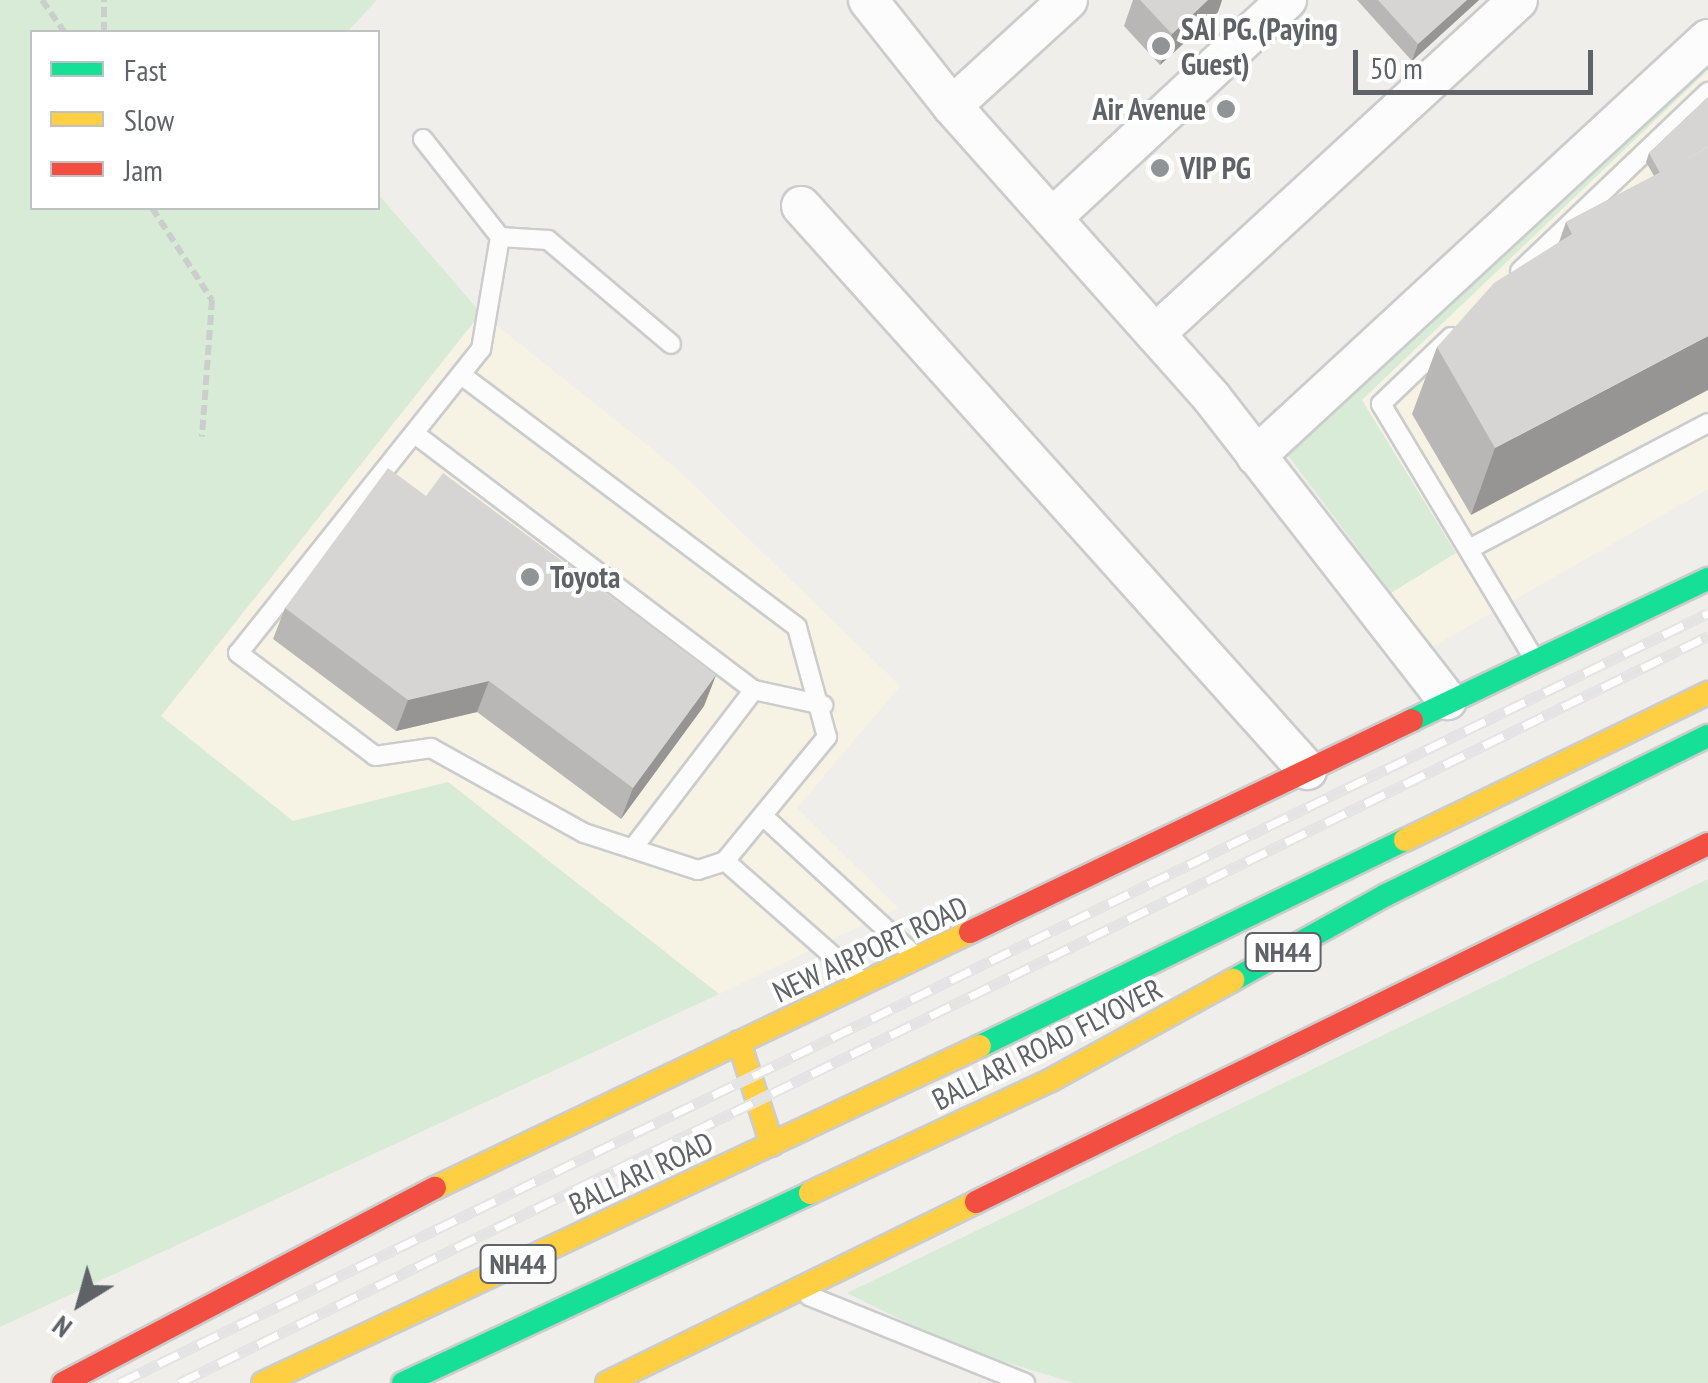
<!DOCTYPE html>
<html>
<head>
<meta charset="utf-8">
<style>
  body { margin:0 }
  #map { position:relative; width:1708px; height:1383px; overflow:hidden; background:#efeeea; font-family:"PT Sans Narrow",sans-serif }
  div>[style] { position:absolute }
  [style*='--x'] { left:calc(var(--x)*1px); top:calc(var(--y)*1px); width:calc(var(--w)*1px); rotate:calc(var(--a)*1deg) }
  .commercial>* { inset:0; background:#f7f3e4 }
  .green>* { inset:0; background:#d8ebd6 }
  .path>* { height:6px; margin-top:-3px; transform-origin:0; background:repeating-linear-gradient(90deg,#cacfcc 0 10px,transparent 0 15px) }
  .roads { filter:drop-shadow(2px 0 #cbcccc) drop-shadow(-2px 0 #cbcccc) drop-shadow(0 2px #cbcccc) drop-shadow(0 -2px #cbcccc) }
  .lane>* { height:18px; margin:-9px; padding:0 9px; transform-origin:9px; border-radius:9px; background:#fdfcfc }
  .street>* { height:38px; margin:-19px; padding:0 19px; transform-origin:19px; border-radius:19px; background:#fdfcfc }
  .fast>* { height:22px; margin:-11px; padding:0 11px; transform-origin:11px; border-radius:11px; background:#16e098 }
  .slow>* { height:22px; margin:-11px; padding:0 11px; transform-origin:11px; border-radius:11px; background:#ffcf43 }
  .jam>* { height:22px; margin:-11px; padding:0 11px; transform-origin:11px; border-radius:11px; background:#f24e42 }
  .rail>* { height:11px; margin-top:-5.5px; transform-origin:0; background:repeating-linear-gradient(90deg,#fff 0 22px,#e4e4e4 0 44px); box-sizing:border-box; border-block:2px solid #e4e4e4 }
  .wall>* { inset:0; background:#b8b7b5 }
  .shaded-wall>* { inset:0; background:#969594 }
  .building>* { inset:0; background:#d6d5d3 }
  .dots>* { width:28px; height:28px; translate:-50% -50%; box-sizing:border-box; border:5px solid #fff; border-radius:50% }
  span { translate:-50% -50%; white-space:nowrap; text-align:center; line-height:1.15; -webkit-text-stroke:8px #fff; paint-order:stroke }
  .shield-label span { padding:2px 8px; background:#fff; border:2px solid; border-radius:8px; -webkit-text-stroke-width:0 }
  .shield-label { font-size:28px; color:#5f6368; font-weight:700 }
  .poi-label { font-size:30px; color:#5f6368; font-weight:700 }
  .left { translate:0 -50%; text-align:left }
  .right { translate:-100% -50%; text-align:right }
  .street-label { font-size:30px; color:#5f6368 }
  .legend { position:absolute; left:30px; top:30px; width:350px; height:180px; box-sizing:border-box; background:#fff; border:2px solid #bfc1c3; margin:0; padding:12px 18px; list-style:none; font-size:30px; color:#5f6368 }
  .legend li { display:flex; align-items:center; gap:20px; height:50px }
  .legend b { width:50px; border:2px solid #bfc1c3 }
  .north { position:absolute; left:30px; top:1253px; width:100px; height:100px; -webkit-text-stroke:8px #fff; paint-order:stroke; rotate:217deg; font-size:28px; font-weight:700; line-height:40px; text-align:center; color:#5f6368 }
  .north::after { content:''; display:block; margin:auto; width:35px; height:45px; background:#5f6368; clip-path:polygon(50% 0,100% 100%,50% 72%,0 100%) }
  .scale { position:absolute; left:1353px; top:50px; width:240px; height:45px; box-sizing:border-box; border:5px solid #5f6368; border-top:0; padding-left:12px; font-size:30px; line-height:35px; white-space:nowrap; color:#5f6368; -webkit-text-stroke:8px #fff; paint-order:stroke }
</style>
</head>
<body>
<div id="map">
  <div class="commercial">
    <div style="clip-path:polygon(1708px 56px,1708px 489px,1432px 647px,1281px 446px)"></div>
    <div style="clip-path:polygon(481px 313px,676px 468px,900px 686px,797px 808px,898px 908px,719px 994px,448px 782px,293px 821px,161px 716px)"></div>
  </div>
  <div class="green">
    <div style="clip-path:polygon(0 0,377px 0,347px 32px,32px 32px,32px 208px,378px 208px,378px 194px,481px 313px,161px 716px,293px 821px,448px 782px,719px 994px,0 1327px)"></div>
    <div style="clip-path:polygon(1708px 56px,1708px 70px,1362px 400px,1456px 553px,1391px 593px,1281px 446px)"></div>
    <div style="clip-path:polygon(1708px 879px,1708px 1383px,1074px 1383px,957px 1347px,847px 1293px)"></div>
  </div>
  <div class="path">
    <div style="--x:42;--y:0;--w:39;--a:55"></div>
    <div style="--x:104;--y:32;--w:32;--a:-90"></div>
    <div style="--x:152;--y:208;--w:110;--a:56.9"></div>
    <div style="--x:212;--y:300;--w:137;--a:94.2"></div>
  </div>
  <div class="roads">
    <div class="lane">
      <div style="--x:423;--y:139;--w:125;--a:51.8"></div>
      <div style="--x:500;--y:237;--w:114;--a:99.6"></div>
      <div style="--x:481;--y:349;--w:389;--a:128.6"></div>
      <div style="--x:238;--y:653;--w:171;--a:36.9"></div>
      <div style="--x:375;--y:756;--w:57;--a:-8.1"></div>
      <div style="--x:431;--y:748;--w:175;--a:29.1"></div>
      <div style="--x:584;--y:833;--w:120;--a:18"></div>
      <div style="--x:698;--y:870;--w:28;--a:-18"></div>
      <div style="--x:725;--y:861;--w:161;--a:-50.6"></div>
      <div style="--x:827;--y:737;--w:114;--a:-105.3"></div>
      <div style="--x:797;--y:627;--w:418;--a:-143.1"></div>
      <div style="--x:500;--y:237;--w:48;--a:3.6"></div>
      <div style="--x:548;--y:240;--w:161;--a:40.2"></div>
      <div style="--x:1520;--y:271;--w:260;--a:-43.6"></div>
      <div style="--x:1451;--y:337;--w:97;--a:136.3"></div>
      <div style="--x:1381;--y:404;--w:297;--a:59"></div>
      <div style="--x:415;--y:434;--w:425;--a:37.1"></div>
      <div style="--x:754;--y:690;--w:71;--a:12.3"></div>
      <div style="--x:1469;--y:549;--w:270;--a:-27.8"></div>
      <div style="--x:764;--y:817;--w:201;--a:42.6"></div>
      <div style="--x:633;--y:848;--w:199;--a:-52.6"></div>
      <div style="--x:725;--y:861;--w:177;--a:41.3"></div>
      <div style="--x:809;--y:1296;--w:233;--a:21.9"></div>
    </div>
    <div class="street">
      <div style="--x:868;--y:0;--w:135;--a:51.6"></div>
      <div style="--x:952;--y:106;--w:391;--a:48.3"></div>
      <div style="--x:1212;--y:398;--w:383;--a:52.1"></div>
      <div style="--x:952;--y:106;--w:157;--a:-42.4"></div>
      <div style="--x:801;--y:206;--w:758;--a:48.1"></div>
      <div style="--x:1052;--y:218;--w:321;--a:-42.9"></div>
      <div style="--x:1155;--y:334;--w:493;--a:-42.6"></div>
      <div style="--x:1256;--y:456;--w:615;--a:-42.69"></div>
    </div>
    <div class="fast">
      <div style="--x:1412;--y:720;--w:328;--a:-25.5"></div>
      <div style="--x:1233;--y:980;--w:175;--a:-29.1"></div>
      <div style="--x:1386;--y:895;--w:359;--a:-26.3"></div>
      <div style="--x:980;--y:1046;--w:472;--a:-25.9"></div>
      <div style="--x:403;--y:1383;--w:449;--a:-25"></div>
    </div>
    <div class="slow">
      <div style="--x:1405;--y:840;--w:337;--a:-25.9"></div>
      <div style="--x:739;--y:1042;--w:108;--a:72.2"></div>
      <div style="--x:435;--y:1188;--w:593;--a:-25.57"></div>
      <div style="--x:810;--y:1193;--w:266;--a:-25.1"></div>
      <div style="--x:1051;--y:1080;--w:208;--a:-28.8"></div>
      <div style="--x:263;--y:1383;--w:792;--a:-25.17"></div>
      <div style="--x:607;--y:1383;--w:411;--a:-26.1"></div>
    </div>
    <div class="jam">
      <div style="--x:970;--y:932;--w:490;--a:-25.6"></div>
      <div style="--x:976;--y:1202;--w:815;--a:-26.06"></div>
      <div style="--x:63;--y:1383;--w:420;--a:-27.7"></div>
    </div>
  </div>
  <div class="rail">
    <div style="--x:119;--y:1383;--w:1766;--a:-25.85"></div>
    <div style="--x:179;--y:1383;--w:1702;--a:-26.04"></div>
  </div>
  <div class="wall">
    <div style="clip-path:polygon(1133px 0,1222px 0,1218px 12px,1160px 65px,1124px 26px)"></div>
    <div style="clip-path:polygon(1357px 0,1479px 0,1412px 61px)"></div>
    <div style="clip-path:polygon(1708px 97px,1471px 515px,1412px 414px,1437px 347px,1559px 242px,1566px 222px,1654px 176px,1646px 162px,1649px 153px)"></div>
    <div style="clip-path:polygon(426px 496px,716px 675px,704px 706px,621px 819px,477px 712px,396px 731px,273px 639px,285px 608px)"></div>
  </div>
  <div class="shaded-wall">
    <div style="clip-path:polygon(1208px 0,1222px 0,1218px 12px,1160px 65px,1172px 34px)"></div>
    <div style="clip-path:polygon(1467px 0,1479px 0,1412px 61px,1418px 44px)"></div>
    <div style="clip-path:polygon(1708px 336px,1708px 390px,1471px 515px,1495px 448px)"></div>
    <div style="clip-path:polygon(716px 675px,704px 706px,621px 819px,633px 788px)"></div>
    <div style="clip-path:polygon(489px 681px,477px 712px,396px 731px,408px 700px)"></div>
  </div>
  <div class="building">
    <div style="clip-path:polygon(1140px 0,1208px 0,1172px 34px)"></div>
    <div style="clip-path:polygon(1378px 0,1467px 0,1418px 44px)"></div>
    <div style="clip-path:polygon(1708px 97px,1708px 147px,1660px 173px,1649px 153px)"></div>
    <div style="clip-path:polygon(1708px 147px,1708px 336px,1495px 448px,1437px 347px,1494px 283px,1572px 234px,1566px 222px)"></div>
    <div style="clip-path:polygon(388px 468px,426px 496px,443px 473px,716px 675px,633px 788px,489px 681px,408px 700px,285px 608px)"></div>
  </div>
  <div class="dots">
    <div style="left:1161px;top:46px;background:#919496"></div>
    <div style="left:1226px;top:109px;background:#919496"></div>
    <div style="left:1160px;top:168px;background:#919496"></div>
    <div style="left:530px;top:577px;background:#919496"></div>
  </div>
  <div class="shield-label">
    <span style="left:1283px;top:952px">NH44</span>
    <span style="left:518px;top:1264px">NH44</span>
  </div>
  <div class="poi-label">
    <span class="left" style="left:1181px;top:46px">SAI PG.(Paying<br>Guest)</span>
    <span class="right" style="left:1206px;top:109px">Air Avenue</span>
    <span class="left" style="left:1180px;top:168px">VIP PG</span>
    <span class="left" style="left:550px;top:577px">Toyota</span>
  </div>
  <div class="street-label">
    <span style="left:870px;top:949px;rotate:-25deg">NEW AIRPORT ROAD</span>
    <span style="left:1047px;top:1044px;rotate:-27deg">BALLARI ROAD FLYOVER</span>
    <span style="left:641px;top:1173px;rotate:-25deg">BALLARI ROAD</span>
  </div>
  <ul class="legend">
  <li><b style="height:12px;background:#16e098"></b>Fast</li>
  <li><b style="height:12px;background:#ffcf43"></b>Slow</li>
  <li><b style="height:12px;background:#f24e42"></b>Jam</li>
  </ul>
  <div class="north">N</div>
  <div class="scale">50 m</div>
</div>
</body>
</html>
